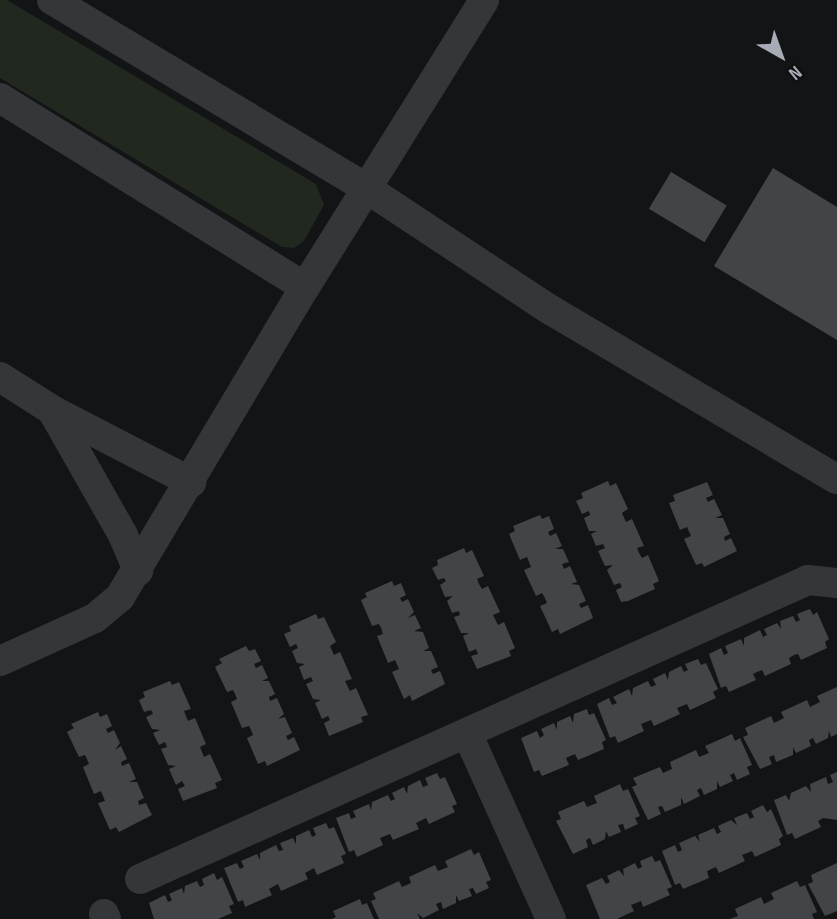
<!DOCTYPE html>
<html>
<head>
<meta charset="utf-8">
<style>
  body { margin:0 }
  #map { position:relative; width:837px; height:919px; overflow:hidden; background:#131415; font-family:"Sofia Sans Condensed",sans-serif }
  div>[style] { position:absolute }
  [style*='--x'] { left:calc(var(--x)*1px); top:calc(var(--y)*1px); width:calc(var(--w)*1px); rotate:calc(var(--a)*1deg) }
  .green>* { inset:0; background:#202820 }
  .building>* { inset:0; background:#424448; transform-origin:0 0 }
  .street>* { height:30px; margin:-15px; padding:0 15px; transform-origin:15px; border-radius:15px; background:#35363a }
  span { translate:-50% -50%; white-space:nowrap; text-align:center; line-height:1.15; -webkit-text-stroke:7px #0e0f10; paint-order:stroke }
  .north { position:absolute; left:746px; top:21px; width:70px; height:70px; -webkit-text-stroke:5px #0e0f10; paint-order:stroke; rotate:140deg; font-size:19px; font-weight:700; line-height:28px; text-align:center; color:#a6abb5 }
  .north::after { content:''; display:block; margin:auto; width:24px; height:32px; background:#a6abb5; clip-path:polygon(50% 0,100% 100%,50% 72%,0 100%) }
</style>
</head>
<body>
<div id="map">
  <div class="green">
    <div style="clip-path:polygon(0 0,7px 0,316px 184px,324px 205px,304px 241px,294px 248px,282px 247px,0 78px)"></div>
  </div>
  <div class="building">
    <div style="clip-path:polygon(773px 168px,837px 207px,837px 340px,714px 266px)"></div>
    <div style="left:671px;top:172px;width:65px;height:43px;rotate:31deg"></div>
    <div style="clip-path:polygon(608px 481px,610px 486px,616px 483px,628px 509px,622px 513px,626px 522px,632px 519px,644px 546px,637px 548px,639px 553px,642px 558px,648px 555px,659px 581px,653px 584px,655px 589px,628px 601px,621px 602px,616px 590px,622px 587px,620px 583px,614px 585px,607px 570px,613px 565px,605px 566px,598px 551px,605px 548px,603px 544px,596px 546px,591px 534px,597px 531px,589px 531px,584px 518px,590px 515px,589px 511px,582px 514px,576px 501px,583px 498px,581px 493px)"></div>
    <div style="clip-path:polygon(707px 482px,713px 495px,706px 498px,708px 502px,714px 499px,722px 515px,715px 518px,723px 518px,730px 534px,724px 537px,725px 541px,731px 538px,737px 551px,704px 567px,702px 563px,696px 565px,684px 539px,691px 536px,687px 527px,680px 530px,669px 503px,675px 501px,673px 495px)"></div>
    <div style="clip-path:polygon(540px 515px,542px 519px,549px 516px,554px 529px,548px 532px,550px 536px,556px 533px,562px 546px,555px 549px,563px 549px,569px 562px,562px 564px,564px 569px,570px 566px,577px 582px,571px 584px,579px 585px,586px 601px,579px 604px,581px 608px,588px 605px,593px 618px,560px 634px,558px 629px,552px 632px,540px 606px,547px 603px,545px 598px,542px 593px,536px 596px,524px 570px,531px 567px,527px 557px,520px 560px,509px 534px,515px 531px,513px 526px)"></div>
    <div style="clip-path:polygon(464px 548px,466px 553px,472px 550px,484px 576px,477px 579px,479px 584px,482px 589px,488px 586px,500px 612px,493px 615px,498px 625px,504px 622px,515px 648px,509px 651px,511px 656px,477px 669px,471px 656px,478px 654px,476px 649px,469px 652px,463px 636px,469px 633px,461px 633px,454px 617px,460px 615px,459px 611px,452px 613px,447px 601px,453px 596px,445px 597px,440px 585px,446px 581px,444px 578px,438px 580px,432px 568px,438px 565px,437px 560px)"></div>
    <div style="clip-path:polygon(392px 581px,394px 586px,401px 583px,406px 595px,400px 598px,402px 602px,408px 599px,414px 612px,408px 618px,415px 615px,421px 628px,414px 631px,423px 632px,429px 648px,423px 651px,431px 651px,438px 667px,431px 670px,433px 674px,440px 671px,445px 684px,412px 701px,410px 695px,404px 699px,392px 672px,399px 669px,395px 660px,388px 663px,377px 636px,383px 634px,381px 628px,379px 624px,372px 626px,361px 600px,367px 597px,365px 593px)"></div>
    <div style="clip-path:polygon(810px 609px,813px 615px,817px 612px,829px 639px,825px 642px,827px 648px,801px 660px,798px 654px,794px 655px,789px 658px,791px 664px,765px 676px,762px 670px,757px 672px,753px 674px,756px 680px,729px 692px,726px 686px,721px 688px,709px 654px,721px 648px,724px 655px,728px 653px,725px 646px,741px 639px,744px 646px,744px 638px,760px 630px,763px 637px,767px 635px,764px 629px,777px 623px,781px 629px,780px 621px,793px 616px,796px 622px,800px 620px,797px 614px)"></div>
    <div style="clip-path:polygon(316px 614px,318px 619px,324px 617px,336px 642px,330px 646px,334px 655px,340px 652px,352px 679px,345px 681px,350px 691px,356px 688px,368px 715px,361px 717px,363px 722px,329px 736px,324px 723px,330px 720px,328px 716px,322px 719px,315px 703px,321px 700px,313px 699px,306px 684px,313px 681px,311px 677px,304px 680px,299px 667px,305px 664px,297px 663px,292px 651px,298px 648px,296px 644px,290px 647px,284px 634px,291px 631px,289px 626px)"></div>
    <div style="clip-path:polygon(246px 646px,249px 651px,255px 649px,261px 661px,254px 664px,256px 668px,262px 665px,268px 678px,262px 681px,269px 681px,275px 694px,269px 697px,270px 701px,277px 698px,284px 714px,278px 719px,285px 717px,292px 733px,286px 736px,288px 740px,294px 737px,300px 750px,267px 766px,265px 761px,258px 764px,247px 738px,253px 735px,251px 730px,249px 726px,242px 728px,231px 702px,237px 699px,235px 694px,233px 690px,227px 692px,215px 667px,222px 663px,219px 659px)"></div>
    <div style="clip-path:polygon(698px 659px,701px 665px,706px 663px,718px 689px,713px 692px,716px 698px,690px 710px,687px 704px,677px 708px,680px 714px,654px 726px,651px 720px,641px 724px,644px 731px,618px 743px,615px 736px,610px 738px,597px 704px,609px 698px,612px 705px,617px 703px,613px 697px,629px 689px,632px 696px,633px 688px,648px 681px,651px 687px,656px 685px,653px 679px,665px 673px,668px 680px,669px 672px,681px 666px,684px 672px,688px 670px,685px 664px)"></div>
    <div style="clip-path:polygon(170px 681px,172px 685px,179px 682px,191px 709px,184px 711px,188px 721px,195px 718px,206px 744px,200px 747px,204px 757px,210px 754px,222px 780px,215px 783px,217px 788px,183px 801px,178px 789px,185px 786px,182px 781px,176px 785px,169px 769px,176px 766px,168px 765px,161px 749px,167px 747px,165px 742px,159px 745px,153px 733px,160px 730px,152px 729px,146px 717px,153px 714px,151px 710px,144px 712px,139px 700px,145px 697px,143px 692px)"></div>
    <div style="clip-path:polygon(837px 687px,837px 734px,831px 737px,829px 731px,828px 738px,816px 744px,813px 738px,809px 740px,811px 746px,796px 753px,793px 747px,793px 755px,776px 762px,774px 755px,769px 757px,772px 764px,760px 769px,743px 737px,748px 735px,745px 728px,771px 716px,774px 723px,784px 718px,781px 712px,807px 700px,810px 707px,820px 702px,817px 696px)"></div>
    <div style="clip-path:polygon(587px 709px,589px 715px,594px 713px,606px 740px,602px 742px,604px 749px,578px 760px,575px 754px,566px 758px,569px 765px,542px 776px,539px 770px,534px 772px,521px 738px,537px 731px,540px 738px,544px 735px,541px 729px,554px 723px,557px 730px,557px 722px,570px 716px,573px 723px,574px 714px)"></div>
    <div style="clip-path:polygon(98px 712px,100px 717px,107px 714px,112px 726px,106px 729px,108px 733px,114px 730px,120px 743px,115px 750px,121px 746px,127px 759px,121px 762px,122px 766px,129px 763px,136px 779px,129px 782px,137px 782px,144px 798px,138px 801px,139px 805px,146px 803px,152px 815px,119px 832px,116px 827px,110px 830px,98px 803px,105px 801px,101px 791px,94px 794px,83px 767px,89px 764px,87px 759px,85px 755px,79px 757px,67px 732px,74px 728px,71px 724px)"></div>
    <div style="clip-path:polygon(732px 734px,735px 741px,740px 738px,752px 765px,747px 767px,750px 774px,737px 780px,734px 773px,730px 775px,733px 781px,720px 787px,717px 781px,717px 789px,704px 795px,701px 788px,697px 790px,700px 796px,684px 804px,681px 797px,681px 805px,665px 812px,662px 806px,658px 807px,661px 814px,648px 820px,632px 787px,637px 785px,633px 778px,660px 767px,663px 773px,672px 769px,670px 762px,696px 750px,699px 757px,709px 753px,705px 746px)"></div>
    <div style="clip-path:polygon(837px 772px,837px 820px,823px 818px,818px 821px,821px 827px,795px 839px,792px 833px,787px 835px,774px 800px,786px 795px,789px 801px,791px 793px,806px 786px,811px 792px,810px 784px,826px 777px,828px 784px,833px 782px,830px 775px)"></div>
    <div style="clip-path:polygon(437px 773px,440px 779px,445px 777px,457px 804px,452px 806px,455px 812px,429px 824px,426px 818px,416px 823px,419px 829px,393px 840px,390px 834px,380px 838px,383px 845px,357px 857px,354px 850px,349px 852px,336px 818px,349px 813px,351px 819px,356px 817px,353px 811px,369px 804px,371px 810px,372px 802px,388px 795px,391px 801px,395px 799px,392px 793px,404px 787px,407px 794px,408px 786px,420px 780px,423px 787px,428px 785px,425px 778px)"></div>
    <div style="clip-path:polygon(620px 784px,623px 791px,628px 789px,640px 816px,635px 818px,638px 824px,625px 830px,623px 824px,618px 825px,621px 832px,609px 837px,606px 831px,605px 839px,593px 845px,590px 838px,586px 840px,588px 847px,573px 854px,556px 821px,561px 819px,558px 812px,584px 801px,587px 807px,597px 803px,594px 796px)"></div>
    <div style="clip-path:polygon(763px 805px,767px 812px,771px 809px,783px 836px,779px 839px,781px 845px,755px 857px,752px 851px,742px 855px,745px 861px,719px 873px,716px 867px,707px 871px,709px 878px,683px 889px,680px 883px,675px 885px,662px 851px,675px 845px,678px 852px,682px 850px,679px 843px,695px 836px,700px 842px,698px 835px,714px 828px,717px 834px,721px 832px,718px 826px,731px 820px,737px 825px,734px 818px,747px 813px,750px 819px,754px 817px,751px 811px)"></div>
    <div style="clip-path:polygon(326px 823px,329px 829px,334px 827px,346px 854px,341px 856px,344px 863px,317px 875px,314px 868px,305px 873px,308px 879px,281px 891px,278px 884px,269px 889px,272px 895px,245px 907px,243px 900px,238px 902px,224px 868px,237px 863px,240px 869px,244px 867px,241px 861px,257px 854px,260px 860px,260px 853px,276px 845px,279px 851px,283px 850px,280px 843px,293px 838px,296px 844px,296px 836px,309px 830px,312px 837px,316px 835px,313px 828px)"></div>
    <div style="clip-path:polygon(471px 849px,474px 855px,479px 852px,491px 880px,486px 882px,489px 888px,476px 894px,473px 888px,469px 889px,472px 896px,459px 901px,456px 895px,456px 903px,443px 909px,441px 902px,436px 904px,439px 910px,423px 918px,417px 913px,420px 919px,379px 919px,371px 901px,376px 899px,373px 893px,399px 881px,402px 887px,411px 883px,409px 877px,435px 865px,438px 871px,448px 867px,445px 861px)"></div>
    <div style="clip-path:polygon(652px 856px,655px 862px,660px 860px,672px 887px,667px 889px,670px 895px,643px 907px,641px 901px,631px 905px,634px 911px,617px 919px,600px 919px,586px 885px,602px 878px,606px 884px,610px 882px,607px 876px,619px 870px,624px 876px,623px 869px,635px 863px,638px 869px,642px 867px,640px 861px)"></div>
    <div style="clip-path:polygon(837px 863px,837px 911px,825px 916px,808px 884px,813px 882px,811px 875px)"></div>
    <div style="clip-path:polygon(214px 873px,217px 880px,222px 877px,234px 904px,229px 906px,232px 913px,218px 919px,154px 919px,149px 903px,165px 895px,168px 902px,172px 900px,169px 894px,182px 888px,184px 894px,185px 886px,197px 881px,200px 887px,204px 885px,202px 879px)"></div>
    <div style="clip-path:polygon(797px 881px,800px 887px,805px 885px,817px 912px,812px 914px,814px 919px,730px 919px,738px 916px,735px 909px,761px 897px,764px 904px,774px 899px,771px 893px)"></div>
    <div style="clip-path:polygon(360px 899px,362px 905px,367px 903px,374px 919px,332px 919px,336px 917px,333px 911px)"></div>
  </div>
  <div class="street">
    <div style="--x:52;--y:0;--w:366;--a:30.9"></div>
    <div style="--x:366;--y:188;--w:219;--a:33.5"></div>
    <div style="--x:549;--y:309;--w:334;--a:30.6"></div>
    <div style="--x:0;--y:98;--w:359;--a:31.8"></div>
    <div style="--x:0;--y:377;--w:62;--a:32.4"></div>
    <div style="--x:52;--y:410;--w:157;--a:27.4"></div>
    <div style="--x:52;--y:410;--w:144;--a:60.4"></div>
    <div style="--x:123;--y:535;--w:39;--a:67"></div>
    <div style="--x:0;--y:661;--w:104;--a:-24.4"></div>
    <div style="--x:95;--y:618;--w:33;--a:-40"></div>
    <div style="--x:120;--y:597;--w:361;--a:-59.2"></div>
    <div style="--x:305;--y:287;--w:338;--a:-58"></div>
    <div style="--x:467;--y:733;--w:204;--a:65.7"></div>
    <div style="--x:140;--y:879;--w:732;--a:-24.11"></div>
    <div style="--x:808;--y:580;--w:29;--a:6"></div>
    <div style="--x:104;--y:914;--w:5;--a:68"></div>
  </div>
  <div class="north">N</div>
</div>
</body>
</html>
